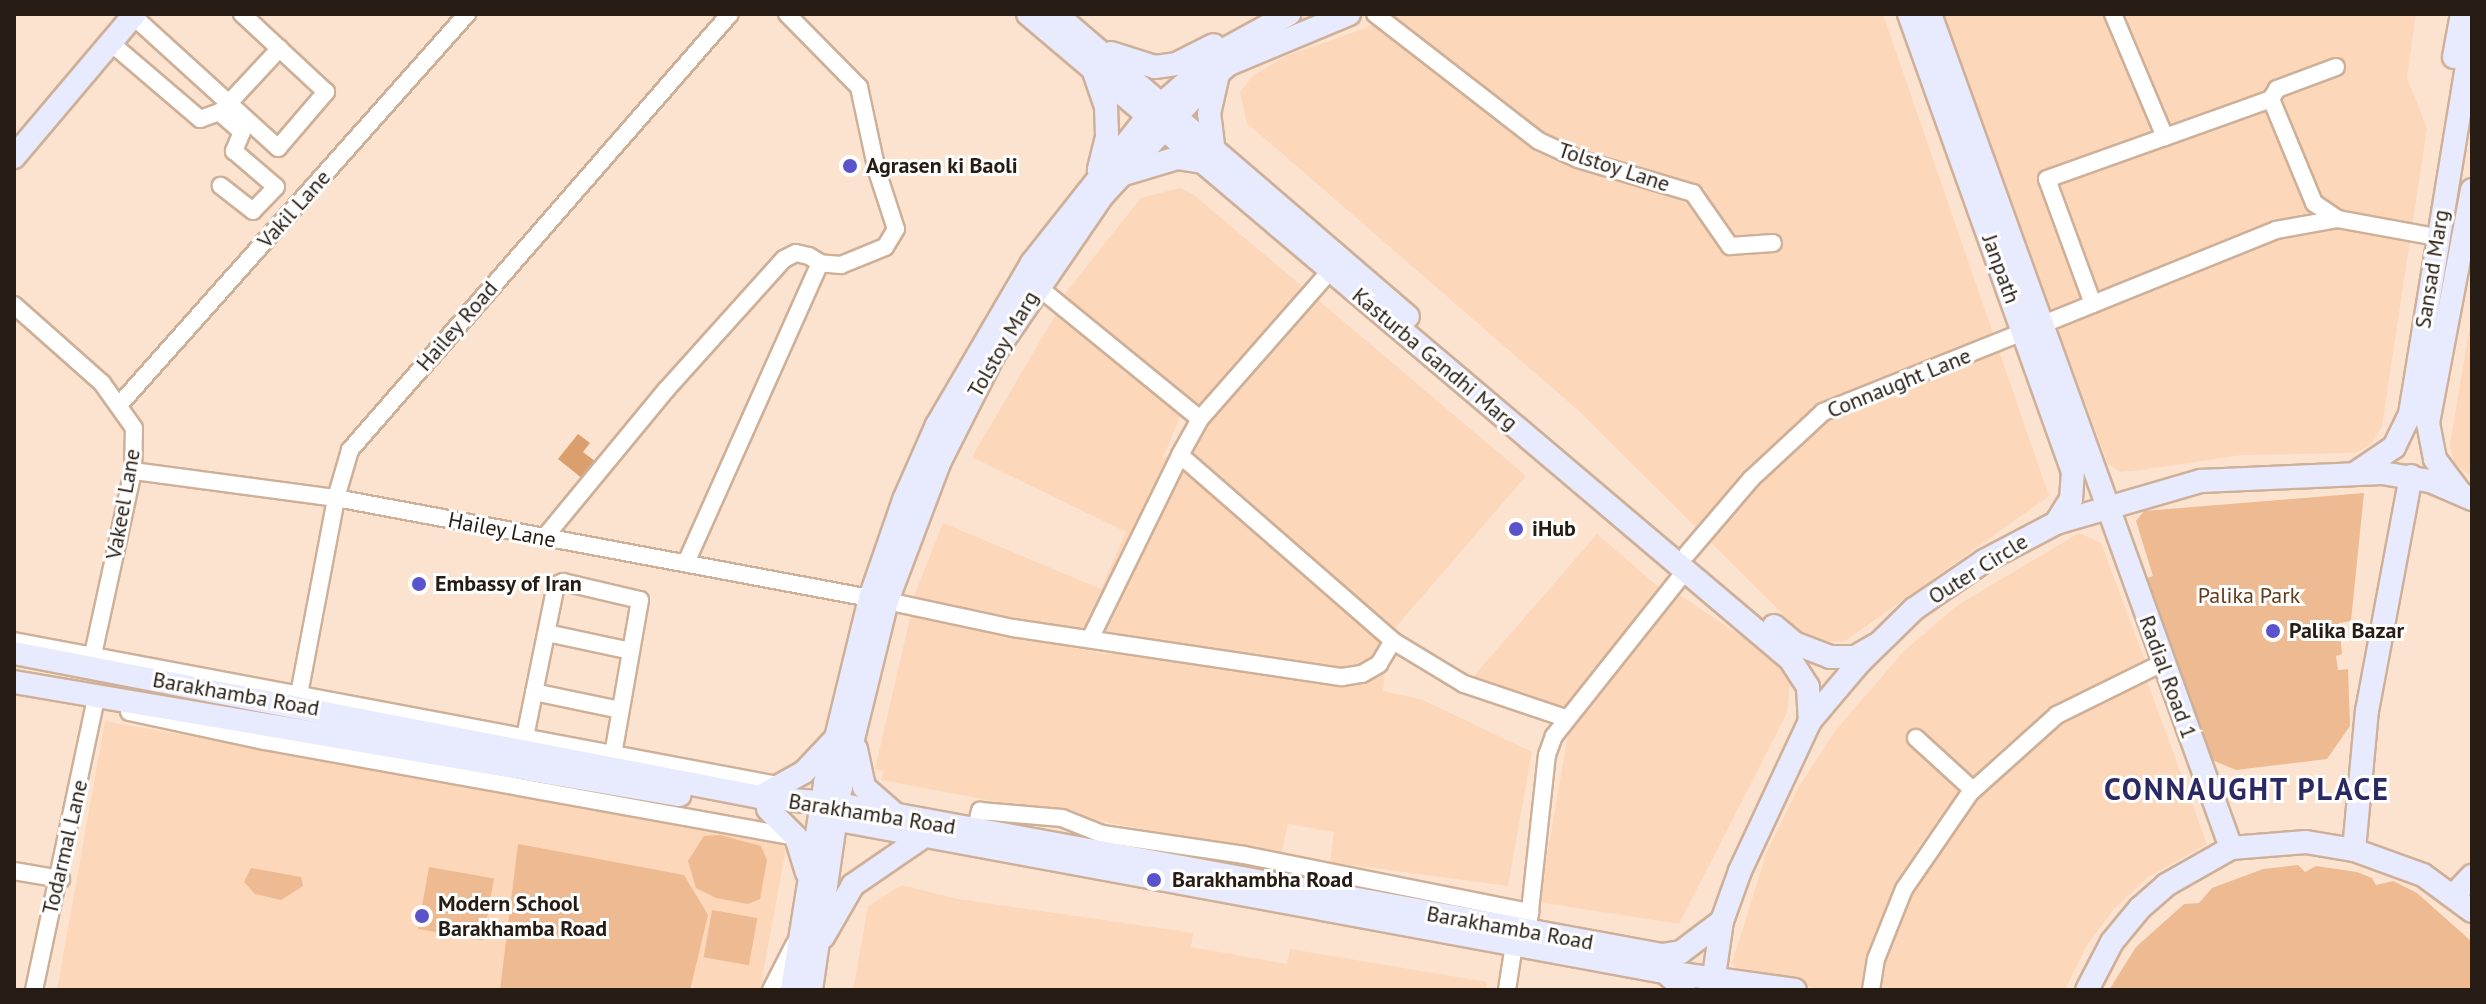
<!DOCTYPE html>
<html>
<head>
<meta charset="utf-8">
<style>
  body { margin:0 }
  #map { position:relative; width:2486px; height:1004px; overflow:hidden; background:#fce3cf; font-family:"PT Sans",sans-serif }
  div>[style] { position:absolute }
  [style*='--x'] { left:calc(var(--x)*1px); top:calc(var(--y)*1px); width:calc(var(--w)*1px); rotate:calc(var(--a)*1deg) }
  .built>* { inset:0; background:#fcd7b9 }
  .green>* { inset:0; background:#edba92; transform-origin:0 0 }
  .water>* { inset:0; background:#da9f6d }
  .roads { filter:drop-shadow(2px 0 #ceb099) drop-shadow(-2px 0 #ceb099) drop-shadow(0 2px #ceb099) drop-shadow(0 -2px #ceb099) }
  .street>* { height:16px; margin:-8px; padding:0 8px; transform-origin:8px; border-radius:8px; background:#fff }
  .secondary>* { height:22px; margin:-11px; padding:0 11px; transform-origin:11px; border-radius:11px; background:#e8eafe }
  .dots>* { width:22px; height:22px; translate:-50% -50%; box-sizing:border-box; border:4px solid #fff; border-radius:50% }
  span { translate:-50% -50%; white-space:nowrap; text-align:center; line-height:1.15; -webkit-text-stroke:6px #fff; paint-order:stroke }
  .poi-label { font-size:22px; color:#271c13; font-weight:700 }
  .left { translate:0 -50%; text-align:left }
  .street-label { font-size:22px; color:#271c13 }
  .park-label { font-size:22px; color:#633b16 }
  .district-label { font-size:30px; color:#2b2963; font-weight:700; letter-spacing:2px }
  .frame { position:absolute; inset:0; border:16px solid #271c13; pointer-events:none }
</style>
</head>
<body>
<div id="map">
  <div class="built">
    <div style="clip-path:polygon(1386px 14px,1883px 14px,2049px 496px,1845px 641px,1811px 642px,1579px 411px,1247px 123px,1240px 92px,1253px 76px,1286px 56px,1366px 28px)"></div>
    <div style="clip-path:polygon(1941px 14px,2416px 14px,2407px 78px,2427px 128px,2382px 426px,2371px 444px,2355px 453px,2242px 455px,2141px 470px,2120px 472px,2108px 464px)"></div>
    <div style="clip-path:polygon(1180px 188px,1194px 195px,1526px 476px,1389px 635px,1383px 691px,1423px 700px,1532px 752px,1508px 886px,1330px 862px,1334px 832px,1288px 824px,1281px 855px,881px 780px,884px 771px,875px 769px,911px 614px,1104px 654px,1187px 646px,911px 604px,943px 523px,1101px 589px,1126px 532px,972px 457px,1056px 314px,1182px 412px,1162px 460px,1202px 425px,1292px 301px,1200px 408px,1059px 301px,1141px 198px)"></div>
    <div style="clip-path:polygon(2472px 315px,2472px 477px,2454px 463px,2450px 444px)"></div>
    <div style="clip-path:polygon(2079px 533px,2101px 543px,2145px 661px,2043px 715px,1996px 754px,1954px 799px,1918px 848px,1890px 903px,1861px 990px,1827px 990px,1739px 973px,1732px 963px,1766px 854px,1797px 790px,1835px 731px,1904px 651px,1958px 605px)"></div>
    <div style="clip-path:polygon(1597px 534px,1663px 591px,1562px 713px,1473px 677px)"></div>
    <div style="clip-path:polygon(1680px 595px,1766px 653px,1790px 682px,1787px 713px,1679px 924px,1539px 902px,1569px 729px)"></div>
    <div style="clip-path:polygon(2145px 676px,2207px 844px,2148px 877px,2114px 909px,2087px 945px,2065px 990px,1875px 990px,1906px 899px,1971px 798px,2062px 719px)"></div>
    <div style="clip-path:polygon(105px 721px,787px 843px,760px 990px,57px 990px)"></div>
    <div style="clip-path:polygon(902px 885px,958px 899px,1193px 933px,1191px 947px,1287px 964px,1290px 949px,1487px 982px,1486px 990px,853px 990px,868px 906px)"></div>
  </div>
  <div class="green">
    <div style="clip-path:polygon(2364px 493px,2351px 621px,2339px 623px,2342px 654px,2336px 656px,2338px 670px,2348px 669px,2350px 726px,2327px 759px,2236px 770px,2207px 758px,2145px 579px,2153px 576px,2136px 521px,2144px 511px)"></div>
    <div style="clip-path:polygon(720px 835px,761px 846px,767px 860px,760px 899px,748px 904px,716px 898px,696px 888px,688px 861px,704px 836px)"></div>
    <div style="clip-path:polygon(518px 844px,684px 875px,708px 915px,690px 990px,500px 990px)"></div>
    <div style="clip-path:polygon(2298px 865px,2305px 872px,2316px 866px,2357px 872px,2372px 878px,2376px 885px,2393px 881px,2417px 893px,2472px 942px,2472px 990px,2109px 990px,2136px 947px,2184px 904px,2199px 903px,2212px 888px,2263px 869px)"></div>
    <div style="left:429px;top:867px;width:66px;height:63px;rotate:10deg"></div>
    <div style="clip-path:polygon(251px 868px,301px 877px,303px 886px,281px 900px,255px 894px,244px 882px)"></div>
    <div style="left:712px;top:910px;width:46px;height:48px;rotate:10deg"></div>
  </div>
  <div class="water">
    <div style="clip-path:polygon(578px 434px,590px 443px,583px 452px,596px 462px,583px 479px,558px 459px)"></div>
  </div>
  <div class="roads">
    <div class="street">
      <div style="--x:787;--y:14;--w:103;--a:45.4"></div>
      <div style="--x:859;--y:87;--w:86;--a:77.9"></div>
      <div style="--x:877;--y:171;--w:61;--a:71.9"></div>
      <div style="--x:896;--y:229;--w:21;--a:121"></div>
      <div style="--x:885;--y:247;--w:48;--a:157.8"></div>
      <div style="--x:841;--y:265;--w:21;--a:-175"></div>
      <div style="--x:1375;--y:14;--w:207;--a:37.8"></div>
      <div style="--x:1539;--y:141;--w:43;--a:24.8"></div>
      <div style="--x:1578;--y:159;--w:120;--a:16.5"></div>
      <div style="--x:1693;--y:193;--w:65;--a:55.1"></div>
      <div style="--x:1730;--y:246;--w:43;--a:-4"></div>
      <div style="--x:133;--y:16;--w:196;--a:42.3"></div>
      <div style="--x:278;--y:148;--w:74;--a:-49.4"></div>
      <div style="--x:326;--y:92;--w:115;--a:-137.1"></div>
      <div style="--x:111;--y:43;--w:117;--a:40.5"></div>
      <div style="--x:200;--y:119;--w:20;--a:-20"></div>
      <div style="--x:219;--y:112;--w:30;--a:41"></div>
      <div style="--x:242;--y:132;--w:21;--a:113"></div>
      <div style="--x:234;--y:151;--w:55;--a:40.6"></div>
      <div style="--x:276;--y:187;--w:33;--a:134"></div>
      <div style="--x:253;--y:211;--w:41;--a:-142"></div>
      <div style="--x:2336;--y:67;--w:63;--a:159.6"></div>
      <div style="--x:2277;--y:89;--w:12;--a:121"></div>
      <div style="--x:2271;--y:99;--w:113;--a:67.5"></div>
      <div style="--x:2314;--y:203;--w:29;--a:34"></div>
      <div style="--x:2338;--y:219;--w:100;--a:10.4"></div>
      <div style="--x:228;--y:104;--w:76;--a:-47.1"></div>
      <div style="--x:2165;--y:137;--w:113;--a:-19.7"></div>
      <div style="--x:1037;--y:286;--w:210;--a:39.2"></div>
      <div style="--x:1200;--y:419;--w:197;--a:-48.7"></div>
      <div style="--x:2093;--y:304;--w:133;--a:-110.2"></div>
      <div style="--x:2047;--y:179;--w:125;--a:-19.6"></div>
      <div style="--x:2165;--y:137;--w:134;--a:-112.9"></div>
      <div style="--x:14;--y:305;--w:118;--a:41.6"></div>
      <div style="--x:102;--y:383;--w:55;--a:54.6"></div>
      <div style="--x:134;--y:428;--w:43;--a:91.3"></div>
      <div style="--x:133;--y:471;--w:188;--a:102.3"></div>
      <div style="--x:2041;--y:325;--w:253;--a:-22"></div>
      <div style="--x:2276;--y:230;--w:63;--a:-10.1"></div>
      <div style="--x:120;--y:404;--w:522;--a:-48.34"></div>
      <div style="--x:1180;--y:455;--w:41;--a:-60.9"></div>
      <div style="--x:133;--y:471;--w:205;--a:7.6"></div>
      <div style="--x:336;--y:498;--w:543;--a:10.61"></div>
      <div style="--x:544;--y:538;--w:192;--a:-50.5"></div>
      <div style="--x:666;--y:390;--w:176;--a:-48"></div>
      <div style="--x:784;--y:259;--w:13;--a:-27"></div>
      <div style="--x:796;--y:253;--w:13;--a:13"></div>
      <div style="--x:809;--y:256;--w:13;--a:32"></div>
      <div style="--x:820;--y:263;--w:328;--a:114.1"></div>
      <div style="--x:1687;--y:554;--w:99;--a:-49.5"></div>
      <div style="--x:1751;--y:479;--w:98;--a:-42.9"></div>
      <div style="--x:1823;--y:412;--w:215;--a:-21.8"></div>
      <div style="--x:887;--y:601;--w:129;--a:12.1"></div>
      <div style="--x:1013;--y:628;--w:333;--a:8.5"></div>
      <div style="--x:1342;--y:677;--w:20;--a:-9"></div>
      <div style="--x:1362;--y:674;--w:20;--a:-30"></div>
      <div style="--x:1379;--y:664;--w:27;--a:-59"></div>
      <div style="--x:1393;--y:641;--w:83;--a:31.2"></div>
      <div style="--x:1464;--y:684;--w:107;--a:18.6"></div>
      <div style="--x:547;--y:633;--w:86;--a:12.1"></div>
      <div style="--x:1091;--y:637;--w:203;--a:-63.9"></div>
      <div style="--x:1180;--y:455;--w:283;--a:41.1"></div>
      <div style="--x:14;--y:641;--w:783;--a:10.68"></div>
      <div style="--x:534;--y:692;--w:88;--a:11.8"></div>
      <div style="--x:297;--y:705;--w:211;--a:-79.3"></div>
      <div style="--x:336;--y:498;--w:50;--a:-73.7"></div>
      <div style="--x:350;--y:450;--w:578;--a:-48.93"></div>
      <div style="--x:129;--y:712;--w:138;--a:12.1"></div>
      <div style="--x:264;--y:741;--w:541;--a:10.23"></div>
      <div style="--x:525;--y:737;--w:155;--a:-78.5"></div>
      <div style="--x:556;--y:585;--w:8;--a:-23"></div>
      <div style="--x:563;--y:582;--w:79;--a:13.2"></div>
      <div style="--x:640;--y:600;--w:156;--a:99.9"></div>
      <div style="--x:1916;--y:738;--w:77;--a:42.4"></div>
      <div style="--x:975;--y:831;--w:21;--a:-76"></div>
      <div style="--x:980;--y:811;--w:82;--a:4.9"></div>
      <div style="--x:1062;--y:818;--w:43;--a:21.8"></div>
      <div style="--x:1102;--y:834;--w:144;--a:8.4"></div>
      <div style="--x:1244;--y:855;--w:292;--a:11.3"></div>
      <div style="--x:14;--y:871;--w:48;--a:9.7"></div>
      <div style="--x:1529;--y:920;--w:166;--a:-83.8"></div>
      <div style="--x:1547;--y:755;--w:20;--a:-70"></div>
      <div style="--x:1554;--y:736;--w:212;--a:-51.5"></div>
      <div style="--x:34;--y:990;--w:292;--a:-78"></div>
      <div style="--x:771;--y:990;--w:51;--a:-62.9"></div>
      <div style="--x:1507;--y:990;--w:46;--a:-81.2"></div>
      <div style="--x:1871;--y:990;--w:31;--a:-81"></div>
      <div style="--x:1876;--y:959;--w:75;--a:-68.2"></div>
      <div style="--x:1904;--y:889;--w:116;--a:-55.5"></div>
      <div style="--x:1970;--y:793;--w:117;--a:-41.9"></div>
      <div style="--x:2057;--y:715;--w:117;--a:-26.3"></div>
    </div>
    <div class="secondary">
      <div style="--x:1028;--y:14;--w:998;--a:40.25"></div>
      <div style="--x:1790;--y:659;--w:33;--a:57"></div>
      <div style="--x:1808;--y:687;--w:34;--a:87"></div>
      <div style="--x:1056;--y:14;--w:464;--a:40.7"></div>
      <div style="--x:1909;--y:14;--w:486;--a:70.3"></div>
      <div style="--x:2073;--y:471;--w:28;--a:94"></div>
      <div style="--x:2071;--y:499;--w:28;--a:122"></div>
      <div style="--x:1930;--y:14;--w:887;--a:70.15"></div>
      <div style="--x:1111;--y:53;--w:46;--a:17.7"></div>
      <div style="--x:1155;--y:67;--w:21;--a:-8"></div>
      <div style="--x:1176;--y:64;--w:42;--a:-26.6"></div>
      <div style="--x:2454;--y:57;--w:44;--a:-79.5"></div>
      <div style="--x:1094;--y:72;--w:37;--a:71"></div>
      <div style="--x:1106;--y:107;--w:30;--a:88"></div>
      <div style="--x:1107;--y:137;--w:34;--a:104"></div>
      <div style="--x:1214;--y:153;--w:39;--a:-97"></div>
      <div style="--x:1209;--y:114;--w:41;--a:-77.3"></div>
      <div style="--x:14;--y:157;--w:187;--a:-49.8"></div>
      <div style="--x:1124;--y:174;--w:55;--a:-16.8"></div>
      <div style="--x:1177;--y:158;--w:24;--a:9"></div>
      <div style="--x:2357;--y:472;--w:45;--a:-34"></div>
      <div style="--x:2394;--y:447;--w:37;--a:-64"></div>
      <div style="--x:2410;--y:414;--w:382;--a:-80.7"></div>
      <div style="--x:2459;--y:491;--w:40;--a:-127"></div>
      <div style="--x:2435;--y:459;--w:37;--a:-101"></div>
      <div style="--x:2428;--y:423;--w:237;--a:-79.3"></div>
      <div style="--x:1774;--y:626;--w:26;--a:40"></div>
      <div style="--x:1794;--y:643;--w:39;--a:21"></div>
      <div style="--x:1830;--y:657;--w:25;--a:0"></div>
      <div style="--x:1855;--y:657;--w:24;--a:-30"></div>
      <div style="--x:14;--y:653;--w:760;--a:10.93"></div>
      <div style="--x:760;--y:797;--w:78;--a:5.1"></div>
      <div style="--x:838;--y:804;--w:838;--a:10.38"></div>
      <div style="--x:1662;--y:955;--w:19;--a:-9"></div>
      <div style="--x:1681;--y:952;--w:51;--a:-37.1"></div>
      <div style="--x:14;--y:682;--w:675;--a:9.64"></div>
      <div style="--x:856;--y:749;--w:39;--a:78"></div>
      <div style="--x:864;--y:787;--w:38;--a:41"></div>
      <div style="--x:761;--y:796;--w:49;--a:-29.2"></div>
      <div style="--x:804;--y:772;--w:44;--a:-46.8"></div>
      <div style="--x:768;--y:809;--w:40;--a:45"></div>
      <div style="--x:796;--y:837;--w:37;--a:73"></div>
      <div style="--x:828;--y:818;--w:851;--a:10.43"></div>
      <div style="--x:1665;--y:972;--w:26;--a:43"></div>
      <div style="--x:2354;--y:850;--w:140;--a:-84.7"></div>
      <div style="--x:2367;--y:711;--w:239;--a:-79.4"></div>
      <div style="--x:2454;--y:895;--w:26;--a:-47"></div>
      <div style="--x:823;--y:937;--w:60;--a:-60"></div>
      <div style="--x:853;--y:885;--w:81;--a:-34.5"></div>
      <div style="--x:1666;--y:972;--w:130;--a:7.9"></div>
      <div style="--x:792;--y:990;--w:210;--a:-80.9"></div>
      <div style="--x:825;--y:783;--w:190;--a:-76.3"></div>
      <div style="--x:870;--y:598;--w:104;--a:-70.9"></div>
      <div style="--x:904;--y:500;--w:82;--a:-66.3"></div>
      <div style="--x:937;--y:425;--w:188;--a:-59.6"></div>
      <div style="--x:1032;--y:263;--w:189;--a:-51.7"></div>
      <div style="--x:1149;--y:115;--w:97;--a:-41.2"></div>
      <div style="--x:1222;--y:51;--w:77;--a:-28.9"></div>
      <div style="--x:811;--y:990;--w:196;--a:-81.8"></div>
      <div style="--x:839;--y:796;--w:201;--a:-76.2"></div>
      <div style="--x:887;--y:601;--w:150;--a:-69.3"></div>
      <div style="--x:940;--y:461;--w:120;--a:-63.2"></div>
      <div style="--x:994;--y:354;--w:191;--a:-55.6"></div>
      <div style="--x:1102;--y:196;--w:156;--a:-47.1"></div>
      <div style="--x:1208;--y:82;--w:28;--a:-41"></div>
      <div style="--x:1229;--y:64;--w:130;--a:-22.6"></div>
      <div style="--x:1712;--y:990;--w:70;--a:-81.8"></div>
      <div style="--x:1722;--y:921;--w:53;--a:-70.2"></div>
      <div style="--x:1740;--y:871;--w:166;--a:-65"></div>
      <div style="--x:1810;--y:721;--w:76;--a:-49.8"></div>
      <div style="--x:1859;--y:663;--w:77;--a:-44.5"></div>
      <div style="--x:1914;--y:609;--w:85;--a:-34.4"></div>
      <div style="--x:1984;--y:561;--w:81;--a:-27.8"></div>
      <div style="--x:2056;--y:523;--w:151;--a:-16.2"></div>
      <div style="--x:2201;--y:481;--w:181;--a:-2.5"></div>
      <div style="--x:2382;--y:473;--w:49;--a:9.5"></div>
      <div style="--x:2430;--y:481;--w:46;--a:23.2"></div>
      <div style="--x:2087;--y:990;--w:54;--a:-62.5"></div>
      <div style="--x:2112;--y:942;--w:44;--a:-50.5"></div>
      <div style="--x:2140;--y:908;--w:35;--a:-41"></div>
      <div style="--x:2166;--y:885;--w:75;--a:-29.6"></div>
      <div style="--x:2231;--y:848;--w:75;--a:-4.6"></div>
      <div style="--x:2306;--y:842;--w:49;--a:9.5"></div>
      <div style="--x:2354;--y:850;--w:73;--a:19.9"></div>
      <div style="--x:2423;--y:875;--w:61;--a:36.3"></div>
    </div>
  </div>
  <div class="dots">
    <div style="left:850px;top:166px;background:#5a53cb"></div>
    <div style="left:1516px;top:529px;background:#5a53cb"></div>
    <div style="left:419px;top:584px;background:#5a53cb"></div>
    <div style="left:2273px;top:631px;background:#5a53cb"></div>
    <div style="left:1154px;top:880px;background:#5a53cb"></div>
    <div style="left:422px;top:916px;background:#5a53cb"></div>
  </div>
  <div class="poi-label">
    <span class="left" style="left:866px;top:166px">Agrasen ki Baoli</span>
    <span class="left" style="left:1532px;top:529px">iHub</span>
    <span class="left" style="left:435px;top:584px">Embassy of Iran</span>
    <span class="left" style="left:2289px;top:631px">Palika Bazar</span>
    <span class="left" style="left:1172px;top:880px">Barakhambha Road</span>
    <span class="left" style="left:438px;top:916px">Modern School<br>Barakhamba Road</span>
  </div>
  <div class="street-label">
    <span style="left:1614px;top:167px;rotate:18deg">Tolstoy Lane</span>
    <span style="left:294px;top:209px;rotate:-48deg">Vakil Lane</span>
    <span style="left:2001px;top:269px;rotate:70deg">Janpath</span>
    <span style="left:2432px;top:269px;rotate:-81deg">Sansad Marg</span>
    <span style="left:457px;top:326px;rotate:-49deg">Hailey Road</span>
    <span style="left:1003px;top:344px;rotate:-60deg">Tolstoy Marg</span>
    <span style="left:1435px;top:359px;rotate:40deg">Kasturba Gandhi Marg</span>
    <span style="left:1899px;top:383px;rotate:-22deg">Connaught Lane</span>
    <span style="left:123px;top:504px;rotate:-80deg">Vakeel Lane</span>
    <span style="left:502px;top:530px;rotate:11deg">Hailey Lane</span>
    <span style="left:1978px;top:569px;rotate:-32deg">Outer Circle</span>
    <span style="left:2168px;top:677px;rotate:70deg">Radial Road 1</span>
    <span style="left:236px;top:694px;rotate:10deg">Barakhamba Road</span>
    <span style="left:872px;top:814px;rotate:9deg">Barakhamba Road</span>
    <span style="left:65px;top:847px;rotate:-77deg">Todarmal Lane</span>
    <span style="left:1510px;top:928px;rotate:10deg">Barakhamba Road</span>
  </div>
  <div class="park-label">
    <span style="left:2249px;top:596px">Palika Park</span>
  </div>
  <div class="district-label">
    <span style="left:2247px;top:789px">CONNAUGHT PLACE</span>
  </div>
  <div class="frame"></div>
</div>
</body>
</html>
